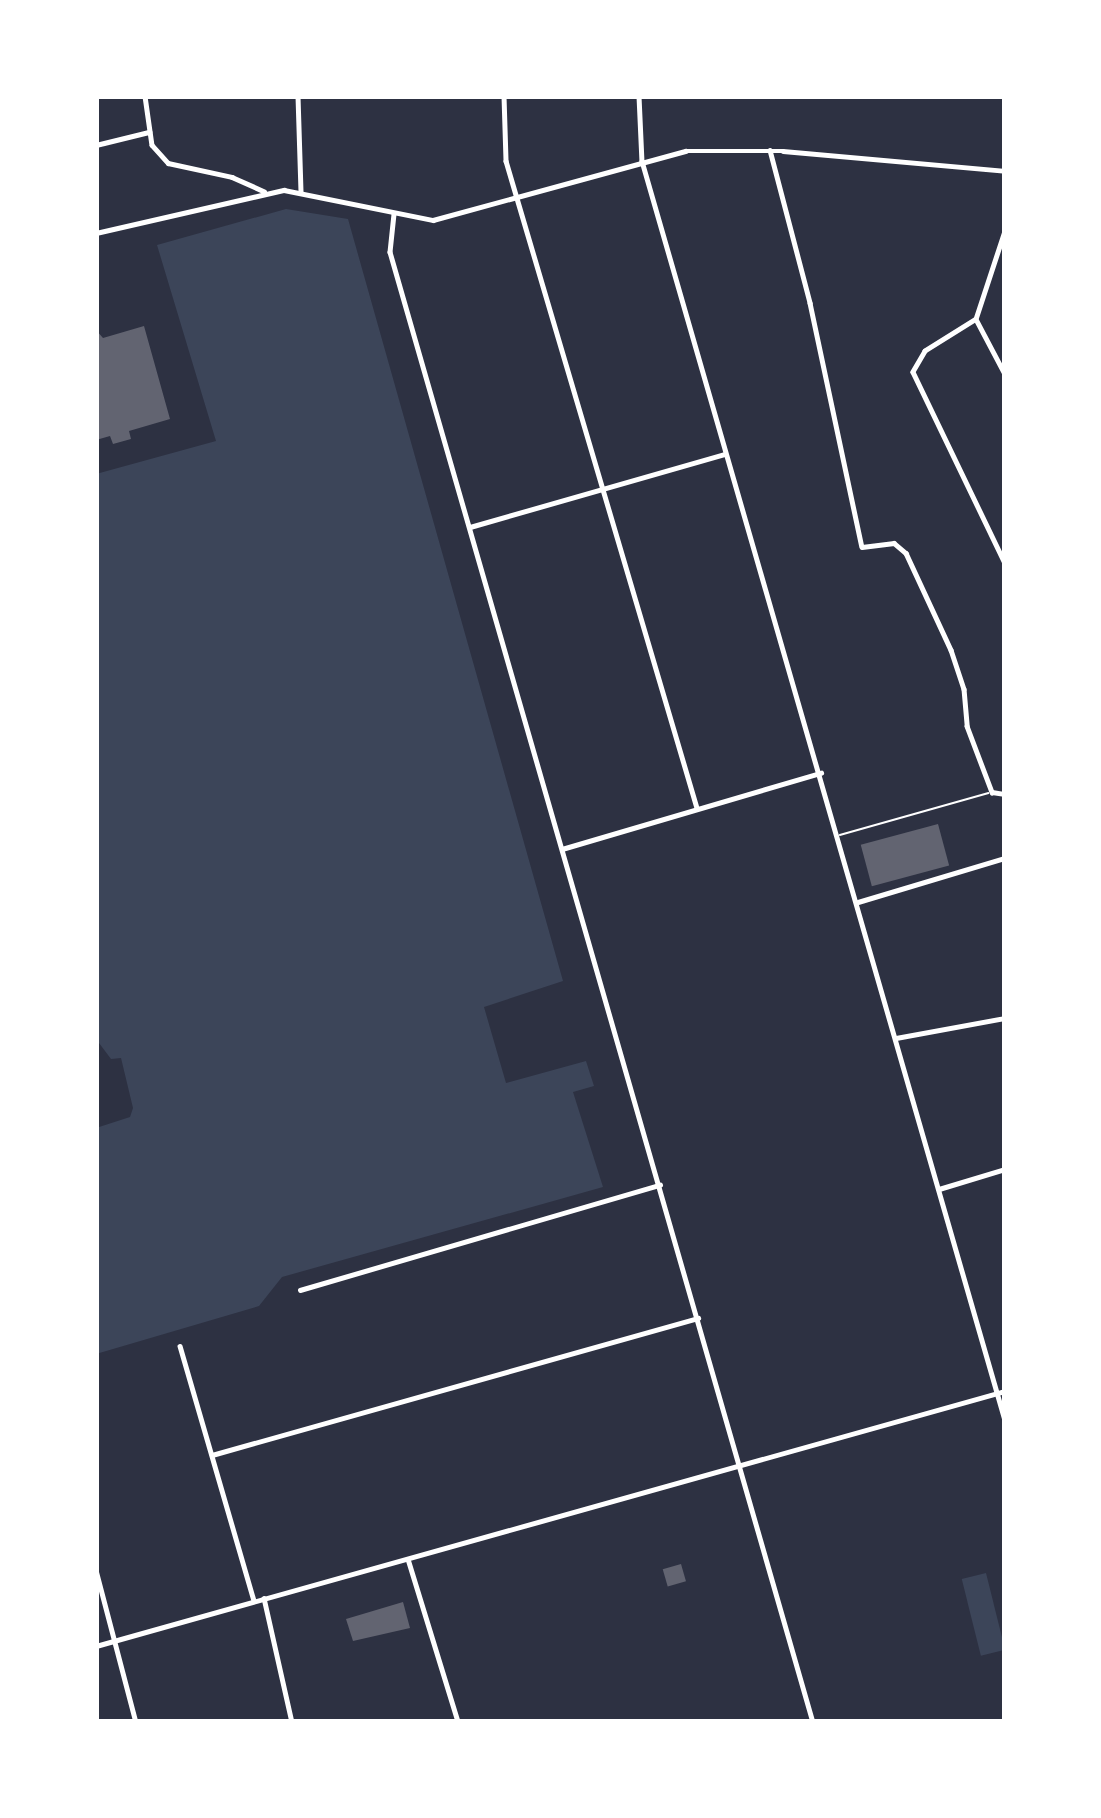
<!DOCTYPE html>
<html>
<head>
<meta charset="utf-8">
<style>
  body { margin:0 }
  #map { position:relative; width:1101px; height:1818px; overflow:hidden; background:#2d3142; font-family:"Fira Sans",sans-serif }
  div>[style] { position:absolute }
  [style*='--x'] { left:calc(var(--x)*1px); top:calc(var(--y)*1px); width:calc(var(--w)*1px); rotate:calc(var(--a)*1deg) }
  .green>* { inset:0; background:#3c4559; transform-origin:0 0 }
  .building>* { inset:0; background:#626471; transform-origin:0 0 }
  .service>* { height:1.5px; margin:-0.75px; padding:0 0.75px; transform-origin:0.75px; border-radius:0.75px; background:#fff }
  .minor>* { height:4.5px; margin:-2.25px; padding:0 2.25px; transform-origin:2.25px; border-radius:2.25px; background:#fff }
  .tertiary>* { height:4.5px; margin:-2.25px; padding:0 2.25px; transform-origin:2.25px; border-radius:2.25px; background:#fff }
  span { translate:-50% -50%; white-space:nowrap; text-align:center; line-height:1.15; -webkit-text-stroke:12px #fff; paint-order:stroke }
  .frame { position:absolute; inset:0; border:99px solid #fff; pointer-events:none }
</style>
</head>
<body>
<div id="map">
  <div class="green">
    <div style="clip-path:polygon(286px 209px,348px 219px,563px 981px,484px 1007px,506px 1083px,586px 1061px,594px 1086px,573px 1092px,603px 1187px,282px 1277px,259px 1306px,96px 1354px,96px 1128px,130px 1117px,133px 1108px,121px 1058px,111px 1059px,96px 1039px,96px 474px,216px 441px,157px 245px)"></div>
    <div style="left:986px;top:1573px;width:79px;height:25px;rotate:76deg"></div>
  </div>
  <div class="building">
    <div style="clip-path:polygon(144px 326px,170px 419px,129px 431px,131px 439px,113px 444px,110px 436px,96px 440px,96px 330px,103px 338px)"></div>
    <div style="left:938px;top:824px;width:43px;height:80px;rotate:75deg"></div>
    <div style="left:681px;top:1564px;width:18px;height:19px;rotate:74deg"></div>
    <div style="clip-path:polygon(403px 1602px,410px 1628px,353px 1641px,346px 1619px)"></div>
  </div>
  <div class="service">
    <div style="--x:840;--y:835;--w:154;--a:-15.8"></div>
  </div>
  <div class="minor">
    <div style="--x:145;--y:96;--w:49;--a:81.9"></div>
    <div style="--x:152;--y:145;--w:24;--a:48"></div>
    <div style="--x:168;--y:163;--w:66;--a:12.3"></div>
    <div style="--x:232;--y:177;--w:35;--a:24"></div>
    <div style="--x:298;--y:96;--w:95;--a:88.2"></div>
    <div style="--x:504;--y:96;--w:65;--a:88.2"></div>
    <div style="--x:506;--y:161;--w:675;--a:73.55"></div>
    <div style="--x:639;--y:96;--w:65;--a:87.4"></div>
    <div style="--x:96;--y:145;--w:55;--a:-13.8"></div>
    <div style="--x:770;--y:150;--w:158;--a:75.3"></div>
    <div style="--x:810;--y:303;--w:249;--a:78"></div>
    <div style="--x:862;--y:547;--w:32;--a:-7"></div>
    <div style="--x:894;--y:543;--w:16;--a:40"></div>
    <div style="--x:906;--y:553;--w:107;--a:65.1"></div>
    <div style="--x:951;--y:650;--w:41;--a:71.6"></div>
    <div style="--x:964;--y:689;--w:37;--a:85"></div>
    <div style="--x:967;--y:726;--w:71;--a:69.3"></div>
    <div style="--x:992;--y:792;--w:13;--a:9"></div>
    <div style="--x:394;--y:214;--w:38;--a:96"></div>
    <div style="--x:390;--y:252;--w:1530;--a:73.95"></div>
    <div style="--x:1005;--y:231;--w:93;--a:108.2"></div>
    <div style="--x:976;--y:319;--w:60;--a:147.9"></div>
    <div style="--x:925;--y:351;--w:24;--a:120"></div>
    <div style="--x:913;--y:372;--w:212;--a:64.3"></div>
    <div style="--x:977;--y:321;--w:60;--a:62.2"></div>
    <div style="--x:470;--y:527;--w:265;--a:-16"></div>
    <div style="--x:562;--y:849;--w:270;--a:-16.4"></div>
    <div style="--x:858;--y:902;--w:153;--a:-16.7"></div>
    <div style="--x:896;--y:1038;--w:111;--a:-10.4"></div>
    <div style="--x:939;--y:1189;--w:69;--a:-16.9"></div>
    <div style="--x:300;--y:1290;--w:375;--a:-16.3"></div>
    <div style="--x:180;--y:1346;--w:265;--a:73.8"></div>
    <div style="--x:212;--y:1455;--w:505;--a:-15.74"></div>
    <div style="--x:408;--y:1559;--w:170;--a:72.9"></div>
    <div style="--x:96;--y:1570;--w:157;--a:75.3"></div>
    <div style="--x:264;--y:1598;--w:127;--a:77.3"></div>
    <div style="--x:96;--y:1646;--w:944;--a:-15.67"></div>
  </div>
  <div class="tertiary">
    <div style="--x:642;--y:161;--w:1310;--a:73.92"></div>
    <div style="--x:96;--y:233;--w:193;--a:-12.9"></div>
    <div style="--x:284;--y:190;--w:152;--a:11.4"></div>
    <div style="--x:433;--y:220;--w:262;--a:-15.3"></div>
    <div style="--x:686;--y:151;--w:97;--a:0"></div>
    <div style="--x:783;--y:151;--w:223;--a:5.1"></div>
  </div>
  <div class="frame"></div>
</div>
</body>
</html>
